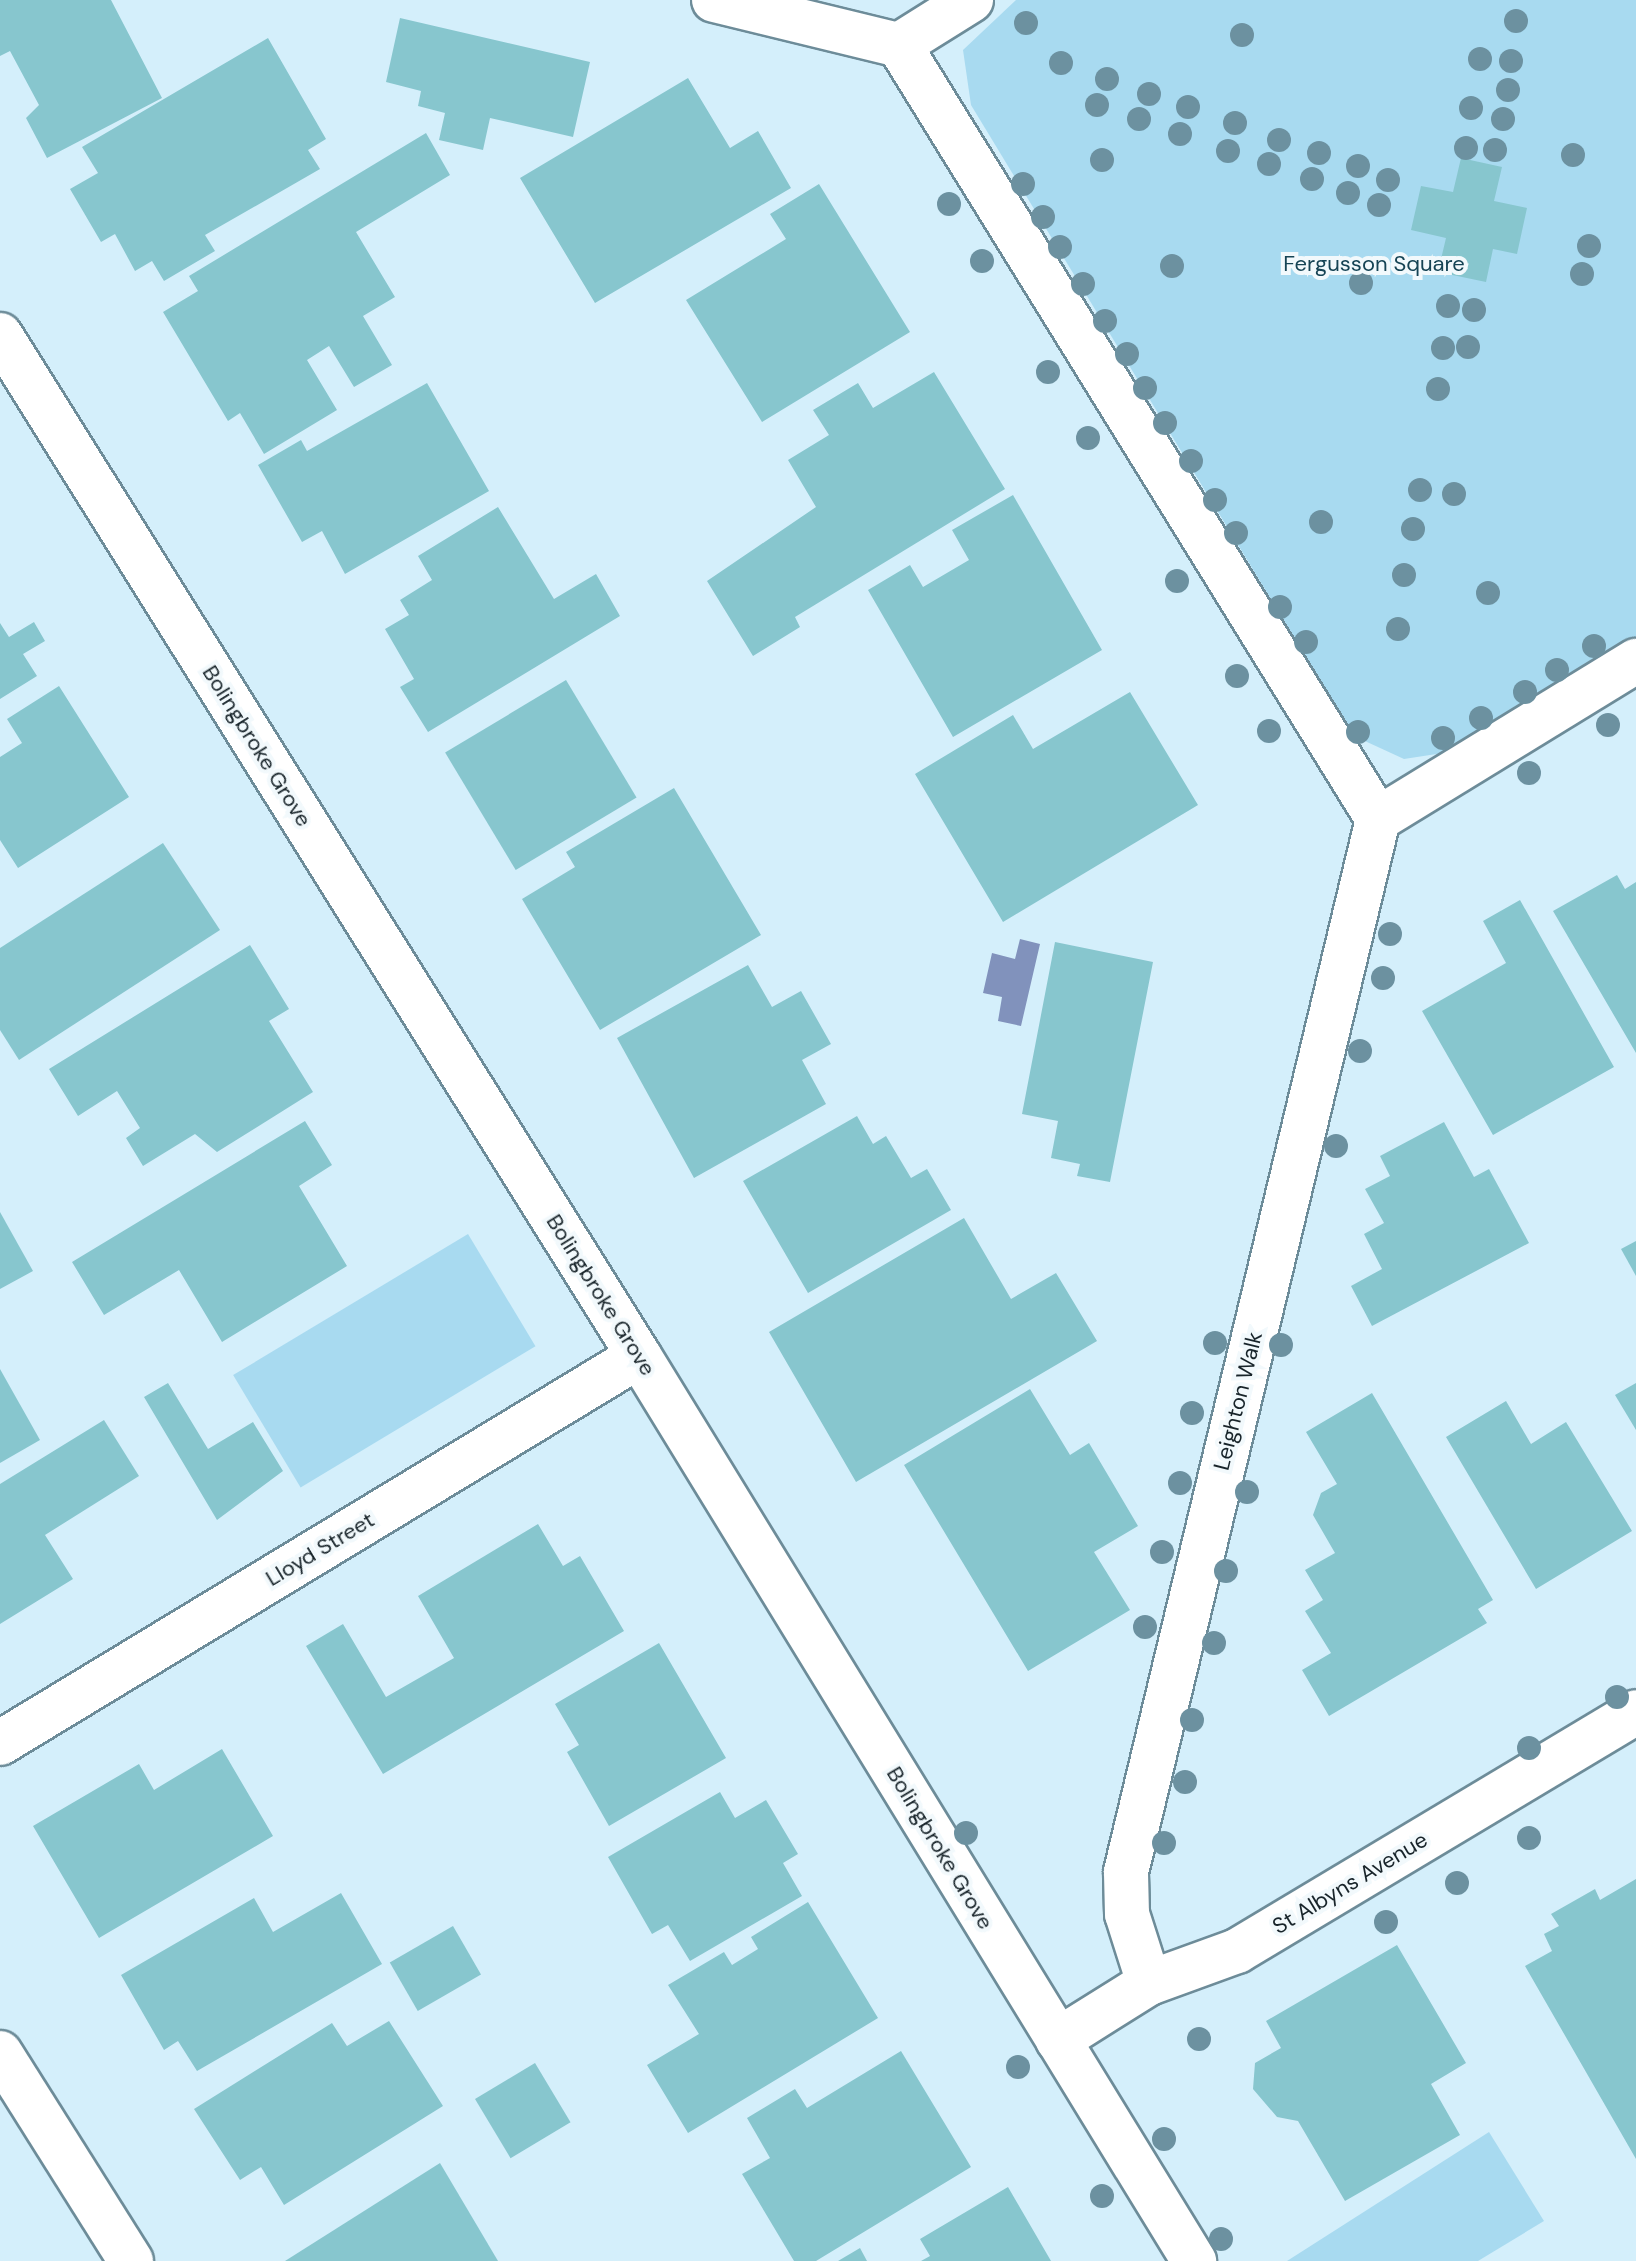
<!DOCTYPE html>
<html>
<head>
<meta charset="utf-8">
<style>
  body { margin:0 }
  #map { position:relative; width:1636px; height:2261px; overflow:hidden; background:#d4effb; font-family:"DM Sans",sans-serif }
  div>[style] { position:absolute }
  [style*='--x'] { left:calc(var(--x)*1px); top:calc(var(--y)*1px); width:calc(var(--w)*1px); rotate:calc(var(--a)*1deg) }
  .green>* { inset:0; background:#a8daf0; transform-origin:0 0 }
  .water>* { inset:0; background:#8192bc }
  .building>* { inset:0; background:#87c6ce; transform-origin:0 0 }
  .roads { filter:drop-shadow(2px 0 #6d8c99) drop-shadow(-2px 0 #6d8c99) drop-shadow(0 2px #6d8c99) drop-shadow(0 -2px #6d8c99) }
  .minor>* { height:44px; margin:-22px; padding:0 22px; transform-origin:22px; border-radius:22px; background:#fff }
  .trees>* { width:24px; height:24px; margin:-12px; border-radius:50%; background:#6c91a0 }
  span { translate:-50% -50%; white-space:nowrap; text-align:center; line-height:1.15; -webkit-text-stroke:8px #f2f9fc; paint-order:stroke }
  .park-label { font-size:22px; color:#164455 }
  .street-label { font-size:22px; color:#18242a }
</style>
</head>
<body>
<div id="map">
  <div class="green">
    <div style="clip-path:polygon(1016px 0,1636px 0,1636px 638px,1456px 751px,1404px 759px,1354px 736px,971px 105px,963px 50px)"></div>
    <div style="left:468px;top:1234px;width:131px;height:274px;rotate:59deg"></div>
    <div style="clip-path:polygon(1489px 2132px,1544px 2221px,1478px 2261px,1287px 2261px)"></div>
  </div>
  <div class="water">
    <div style="clip-path:polygon(1020px 939px,1040px 944px,1021px 1026px,998px 1021px,1002px 997px,983px 993px,992px 953px,1015px 959px)"></div>
  </div>
  <div class="building">
    <div style="clip-path:polygon(0 0,111px 0,162px 98px,47px 158px,26px 118px,39px 105px,10px 51px,0 56px)"></div>
    <div style="clip-path:polygon(400px 18px,590px 62px,573px 137px,490px 118px,483px 150px,439px 140px,445px 113px,418px 106px,421px 91px,386px 82px)"></div>
    <div style="clip-path:polygon(268px 38px,326px 139px,308px 150px,320px 169px,205px 235px,215px 251px,164px 281px,152px 261px,135px 271px,115px 234px,101px 242px,70px 189px,98px 173px,82px 147px)"></div>
    <div style="clip-path:polygon(688px 78px,730px 148px,758px 131px,791px 188px,595px 303px,520px 178px)"></div>
    <div style="clip-path:polygon(426px 133px,450px 175px,356px 232px,395px 297px,363px 316px,392px 365px,354px 387px,329px 346px,307px 360px,337px 410px,264px 454px,240px 413px,228px 421px,163px 312px,198px 291px,189px 276px)"></div>
    <div style="clip-path:polygon(1461px 158px,1502px 167px,1494px 201px,1527px 208px,1517px 254px,1493px 249px,1486px 282px,1438px 272px,1446px 238px,1411px 230px,1421px 186px,1453px 192px)"></div>
    <div style="clip-path:polygon(819px 184px,910px 332px,762px 422px,686px 300px,786px 239px,770px 214px)"></div>
    <div style="clip-path:polygon(934px 372px,1005px 489px,795px 617px,800px 627px,753px 656px,707px 581px,816px 507px,788px 460px,829px 435px,813px 410px,858px 383px,873px 408px)"></div>
    <div style="clip-path:polygon(427px 383px,489px 491px,345px 574px,322px 531px,302px 542px,258px 465px,301px 440px,307px 451px)"></div>
    <div style="clip-path:polygon(1013px 495px,1102px 650px,953px 737px,868px 590px,910px 565px,923px 587px,969px 560px,952px 530px)"></div>
    <div style="clip-path:polygon(498px 507px,554px 599px,596px 574px,620px 616px,428px 732px,400px 687px,414px 679px,385px 629px,409px 615px,400px 600px,432px 580px,418px 556px)"></div>
    <div style="clip-path:polygon(34px 622px,45px 641px,23px 654px,37px 676px,0 699px,0 623px,9px 637px)"></div>
    <div style="left:566px;top:680px;width:137px;height:141px;rotate:59deg"></div>
    <div style="clip-path:polygon(59px 686px,129px 797px,18px 868px,0 840px,0 757px,22px 743px,7px 719px)"></div>
    <div style="clip-path:polygon(1130px 692px,1198px 805px,1003px 922px,915px 774px,1013px 715px,1033px 749px)"></div>
    <div style="clip-path:polygon(674px 788px,761px 935px,600px 1030px,522px 899px,575px 867px,566px 852px)"></div>
    <div style="clip-path:polygon(163px 843px,220px 930px,19px 1060px,0 1030px,0 948px)"></div>
    <div style="clip-path:polygon(1617px 875px,1625px 889px,1636px 882px,1636px 1053px,1553px 911px)"></div>
    <div style="clip-path:polygon(1520px 900px,1614px 1067px,1493px 1135px,1422px 1011px,1506px 963px,1483px 921px)"></div>
    <div style="clip-path:polygon(1055px 942px,1153px 962px,1110px 1182px,1077px 1176px,1080px 1164px,1051px 1158px,1058px 1121px,1022px 1114px)"></div>
    <div style="clip-path:polygon(250px 945px,289px 1009px,269px 1021px,313px 1092px,217px 1152px,195px 1134px,143px 1166px,126px 1138px,140px 1128px,117px 1091px,78px 1116px,49px 1069px)"></div>
    <div style="clip-path:polygon(748px 965px,772px 1007px,801px 991px,831px 1044px,802px 1060px,826px 1104px,694px 1178px,617px 1038px)"></div>
    <div style="clip-path:polygon(857px 1116px,873px 1144px,886px 1136px,911px 1178px,927px 1169px,951px 1210px,808px 1293px,743px 1181px)"></div>
    <div style="clip-path:polygon(305px 1121px,332px 1165px,299px 1186px,347px 1266px,222px 1342px,179px 1270px,104px 1315px,72px 1262px)"></div>
    <div style="clip-path:polygon(1444px 1122px,1474px 1177px,1489px 1169px,1529px 1243px,1372px 1326px,1351px 1286px,1382px 1269px,1364px 1234px,1384px 1223px,1365px 1189px,1390px 1176px,1380px 1156px)"></div>
    <div style="clip-path:polygon(0 1212px,33px 1271px,0 1289px)"></div>
    <div style="clip-path:polygon(964px 1218px,1011px 1299px,1056px 1273px,1097px 1341px,856px 1482px,769px 1332px)"></div>
    <div style="clip-path:polygon(1636px 1241px,1636px 1276px,1621px 1249px)"></div>
    <div style="clip-path:polygon(0 1369px,40px 1440px,0 1463px)"></div>
    <div style="clip-path:polygon(168px 1383px,208px 1449px,253px 1422px,283px 1471px,217px 1520px,144px 1397px)"></div>
    <div style="clip-path:polygon(1636px 1383px,1636px 1430px,1615px 1395px)"></div>
    <div style="clip-path:polygon(1030px 1389px,1070px 1455px,1089px 1443px,1138px 1526px,1094px 1552px,1130px 1610px,1028px 1671px,904px 1465px)"></div>
    <div style="clip-path:polygon(1372px 1393px,1493px 1600px,1478px 1609px,1487px 1623px,1329px 1716px,1302px 1670px,1331px 1653px,1305px 1611px,1323px 1600px,1305px 1570px,1335px 1553px,1313px 1515px,1321px 1493px,1337px 1484px,1306px 1432px)"></div>
    <div style="clip-path:polygon(1506px 1401px,1531px 1444px,1566px 1422px,1632px 1531px,1536px 1589px,1446px 1437px)"></div>
    <div style="clip-path:polygon(104px 1420px,139px 1476px,45px 1535px,73px 1579px,0 1624px,0 1484px)"></div>
    <div style="clip-path:polygon(538px 1524px,563px 1566px,580px 1556px,624px 1631px,383px 1774px,306px 1646px,343px 1624px,386px 1697px,454px 1658px,418px 1596px)"></div>
    <div style="clip-path:polygon(659px 1643px,726px 1758px,609px 1826px,567px 1752px,579px 1745px,555px 1704px)"></div>
    <div style="clip-path:polygon(222px 1749px,273px 1836px,99px 1938px,33px 1826px,139px 1764px,154px 1790px)"></div>
    <div style="clip-path:polygon(720px 1792px,735px 1818px,766px 1800px,798px 1854px,783px 1863px,802px 1896px,690px 1961px,668px 1925px,652px 1934px,608px 1857px)"></div>
    <div style="clip-path:polygon(1636px 1879px,1636px 2159px,1525px 1966px,1552px 1951px,1544px 1934px,1559px 1926px,1551px 1914px,1595px 1889px,1600px 1900px)"></div>
    <div style="clip-path:polygon(341px 1893px,382px 1964px,197px 2071px,178px 2041px,164px 2050px,121px 1975px,254px 1898px,273px 1932px)"></div>
    <div style="clip-path:polygon(808px 1902px,878px 2018px,688px 2133px,647px 2065px,699px 2034px,668px 1985px,724px 1952px,732px 1965px,758px 1949px,751px 1937px)"></div>
    <div style="left:453px;top:1926px;width:56px;height:73px;rotate:60deg"></div>
    <div style="clip-path:polygon(1397px 1945px,1466px 2063px,1431px 2084px,1460px 2135px,1345px 2201px,1298px 2121px,1277px 2117px,1253px 2089px,1255px 2063px,1281px 2048px,1266px 2021px)"></div>
    <div style="clip-path:polygon(389px 2021px,443px 2106px,284px 2205px,261px 2167px,240px 2180px,194px 2109px,332px 2023px,347px 2046px)"></div>
    <div style="clip-path:polygon(901px 2051px,971px 2167px,816px 2261px,794px 2261px,742px 2174px,770px 2158px,747px 2118px,795px 2089px,807px 2108px)"></div>
    <div style="left:535px;top:2063px;width:69px;height:70px;rotate:59deg"></div>
    <div style="clip-path:polygon(440px 2163px,498px 2261px,285px 2261px)"></div>
    <div style="clip-path:polygon(1008px 2187px,1051px 2261px,921px 2261px,930px 2256px,920px 2239px)"></div>
    <div style="clip-path:polygon(860px 2248px,867px 2261px,838px 2261px)"></div>
  </div>
  <div class="roads">
    <div class="minor">
      <div style="--x:714;--y:0;--w:190;--a:13.7"></div>
      <div style="--x:971;--y:0;--w:85;--a:148"></div>
      <div style="--x:899;--y:45;--w:910;--a:58.25"></div>
      <div style="--x:0;--y:335;--w:1204;--a:57.96"></div>
      <div style="--x:639;--y:1356;--w:1062;--a:58.48"></div>
      <div style="--x:1378;--y:819;--w:303;--a:-31.5"></div>
      <div style="--x:0;--y:1743;--w:747;--a:-31.2"></div>
      <div style="--x:1149;--y:1983;--w:72;--a:-107.7"></div>
      <div style="--x:1127;--y:1914;--w:42;--a:-91.4"></div>
      <div style="--x:1126;--y:1872;--w:1083;--a:-76.54"></div>
      <div style="--x:1058;--y:2040;--w:107;--a:-32.1"></div>
      <div style="--x:1149;--y:1983;--w:94;--a:-20"></div>
      <div style="--x:1237;--y:1951;--w:465;--a:-30.9"></div>
      <div style="--x:0;--y:2053;--w:246;--a:57.8"></div>
    </div>
  </div>
  <div class="trees">
    <div style="left:1516px;top:21px"></div>
    <div style="left:1026px;top:23px"></div>
    <div style="left:1242px;top:35px"></div>
    <div style="left:1480px;top:59px"></div>
    <div style="left:1511px;top:61px"></div>
    <div style="left:1061px;top:63px"></div>
    <div style="left:1107px;top:79px"></div>
    <div style="left:1508px;top:90px"></div>
    <div style="left:1149px;top:94px"></div>
    <div style="left:1097px;top:105px"></div>
    <div style="left:1188px;top:107px"></div>
    <div style="left:1471px;top:108px"></div>
    <div style="left:1139px;top:119px"></div>
    <div style="left:1503px;top:119px"></div>
    <div style="left:1235px;top:123px"></div>
    <div style="left:1180px;top:134px"></div>
    <div style="left:1279px;top:140px"></div>
    <div style="left:1466px;top:148px"></div>
    <div style="left:1495px;top:150px"></div>
    <div style="left:1228px;top:151px"></div>
    <div style="left:1319px;top:153px"></div>
    <div style="left:1573px;top:155px"></div>
    <div style="left:1102px;top:160px"></div>
    <div style="left:1269px;top:164px"></div>
    <div style="left:1358px;top:166px"></div>
    <div style="left:1312px;top:179px"></div>
    <div style="left:1388px;top:180px"></div>
    <div style="left:1023px;top:184px"></div>
    <div style="left:1348px;top:193px"></div>
    <div style="left:949px;top:204px"></div>
    <div style="left:1379px;top:205px"></div>
    <div style="left:1043px;top:217px"></div>
    <div style="left:1589px;top:246px"></div>
    <div style="left:1060px;top:247px"></div>
    <div style="left:982px;top:261px"></div>
    <div style="left:1172px;top:266px"></div>
    <div style="left:1582px;top:274px"></div>
    <div style="left:1361px;top:283px"></div>
    <div style="left:1083px;top:284px"></div>
    <div style="left:1448px;top:306px"></div>
    <div style="left:1474px;top:310px"></div>
    <div style="left:1105px;top:321px"></div>
    <div style="left:1468px;top:347px"></div>
    <div style="left:1443px;top:348px"></div>
    <div style="left:1127px;top:354px"></div>
    <div style="left:1048px;top:372px"></div>
    <div style="left:1145px;top:388px"></div>
    <div style="left:1438px;top:389px"></div>
    <div style="left:1165px;top:423px"></div>
    <div style="left:1088px;top:438px"></div>
    <div style="left:1191px;top:461px"></div>
    <div style="left:1420px;top:490px"></div>
    <div style="left:1454px;top:494px"></div>
    <div style="left:1215px;top:500px"></div>
    <div style="left:1321px;top:522px"></div>
    <div style="left:1413px;top:529px"></div>
    <div style="left:1236px;top:533px"></div>
    <div style="left:1404px;top:575px"></div>
    <div style="left:1177px;top:581px"></div>
    <div style="left:1488px;top:593px"></div>
    <div style="left:1280px;top:607px"></div>
    <div style="left:1398px;top:629px"></div>
    <div style="left:1306px;top:642px"></div>
    <div style="left:1594px;top:646px"></div>
    <div style="left:1557px;top:670px"></div>
    <div style="left:1237px;top:676px"></div>
    <div style="left:1525px;top:692px"></div>
    <div style="left:1481px;top:718px"></div>
    <div style="left:1608px;top:725px"></div>
    <div style="left:1269px;top:731px"></div>
    <div style="left:1358px;top:732px"></div>
    <div style="left:1443px;top:738px"></div>
    <div style="left:1529px;top:773px"></div>
    <div style="left:1390px;top:934px"></div>
    <div style="left:1383px;top:978px"></div>
    <div style="left:1360px;top:1051px"></div>
    <div style="left:1336px;top:1146px"></div>
    <div style="left:1215px;top:1343px"></div>
    <div style="left:1281px;top:1345px"></div>
    <div style="left:1192px;top:1413px"></div>
    <div style="left:1180px;top:1483px"></div>
    <div style="left:1247px;top:1492px"></div>
    <div style="left:1162px;top:1552px"></div>
    <div style="left:1226px;top:1571px"></div>
    <div style="left:1145px;top:1627px"></div>
    <div style="left:1214px;top:1643px"></div>
    <div style="left:1617px;top:1697px"></div>
    <div style="left:1192px;top:1720px"></div>
    <div style="left:1529px;top:1748px"></div>
    <div style="left:1185px;top:1782px"></div>
    <div style="left:966px;top:1833px"></div>
    <div style="left:1529px;top:1838px"></div>
    <div style="left:1164px;top:1843px"></div>
    <div style="left:1457px;top:1883px"></div>
    <div style="left:1386px;top:1922px"></div>
    <div style="left:1199px;top:2039px"></div>
    <div style="left:1018px;top:2067px"></div>
    <div style="left:1164px;top:2139px"></div>
    <div style="left:1102px;top:2196px"></div>
    <div style="left:1221px;top:2239px"></div>
  </div>
  <div class="park-label">
    <span style="left:1374px;top:264px">Fergusson Square</span>
  </div>
  <div class="street-label">
    <span style="left:257px;top:746px;rotate:58deg">Bolingbroke Grove</span>
    <span style="left:601px;top:1295px;rotate:58deg">Bolingbroke Grove</span>
    <span style="left:1238px;top:1401px;rotate:-76deg">Leighton Walk</span>
    <span style="left:320px;top:1549px;rotate:-31deg">Lloyd Street</span>
    <span style="left:940px;top:1848px;rotate:59deg">Bolingbroke Grove</span>
    <span style="left:1350px;top:1883px;rotate:-31deg">St Albyns Avenue</span>
  </div>
</div>
</body>
</html>
